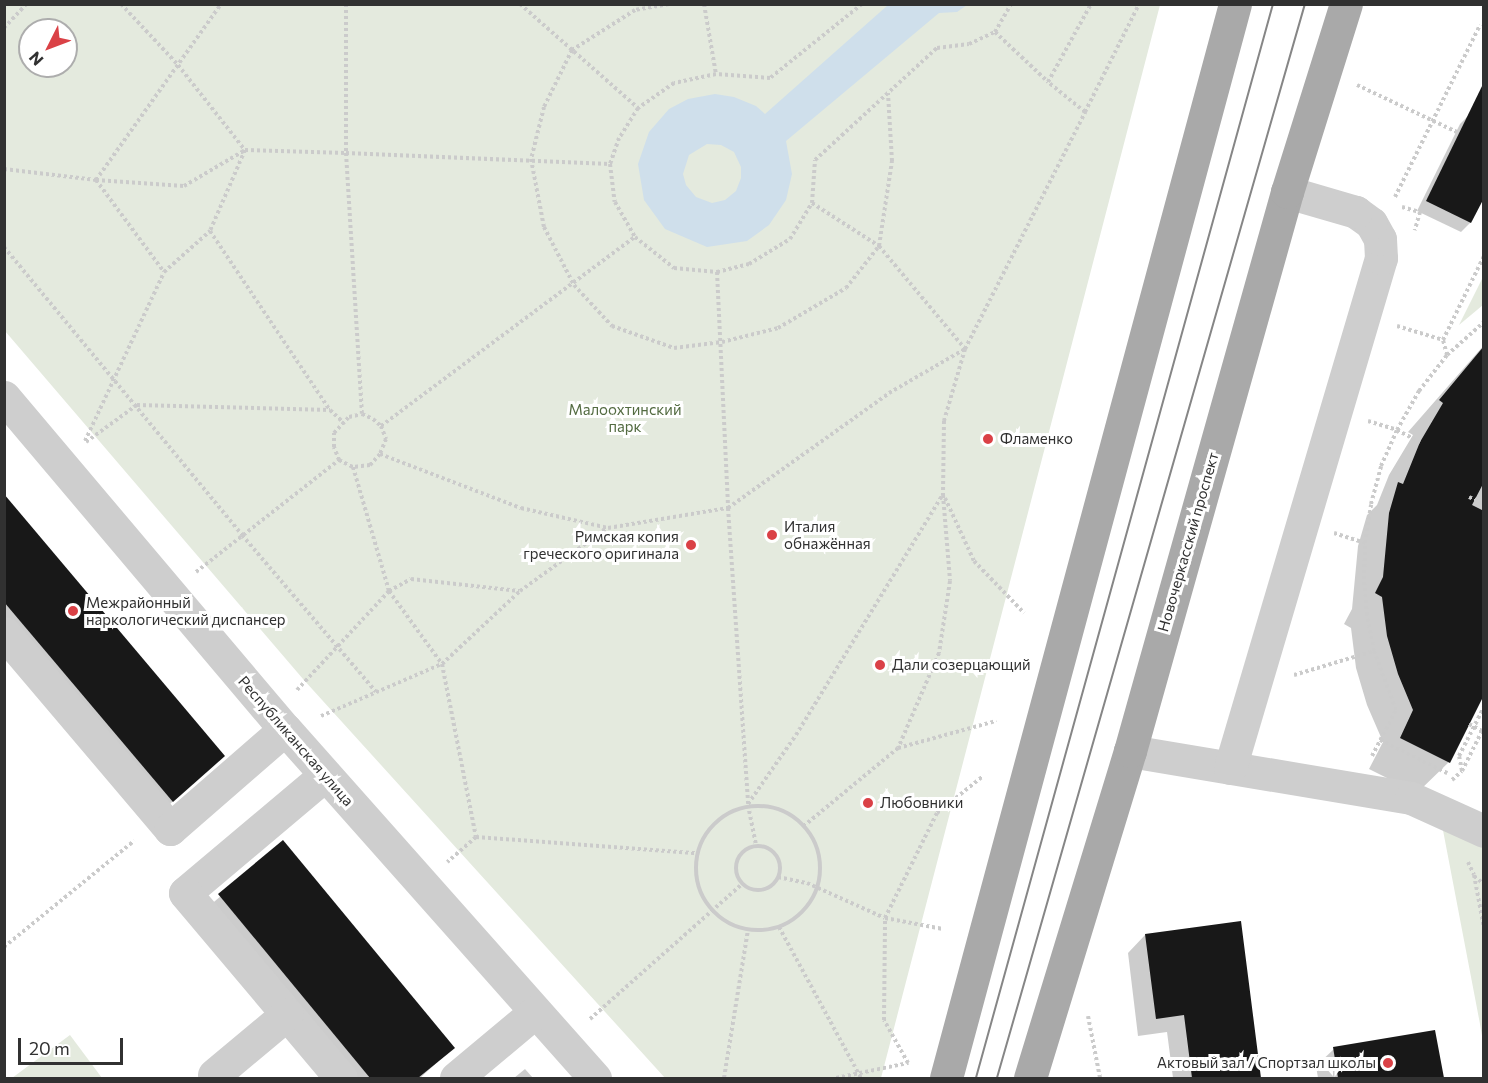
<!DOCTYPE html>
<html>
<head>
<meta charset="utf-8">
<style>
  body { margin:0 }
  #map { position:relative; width:1488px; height:1083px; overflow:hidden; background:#fff; font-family:Commissioner,sans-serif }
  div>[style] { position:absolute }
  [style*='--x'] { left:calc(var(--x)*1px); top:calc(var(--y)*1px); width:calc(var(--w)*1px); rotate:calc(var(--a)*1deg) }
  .green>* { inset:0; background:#e4eade }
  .water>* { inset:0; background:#cfdfeb }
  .shadow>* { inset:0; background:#0003 }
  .building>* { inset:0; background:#181818 }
  .path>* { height:4px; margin-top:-2px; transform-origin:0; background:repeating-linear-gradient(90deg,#cbcbcb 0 3px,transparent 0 6px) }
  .path>.ring { margin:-2px; padding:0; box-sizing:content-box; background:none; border:4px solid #cbcbcb; border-radius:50% }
  .minor>* { height:33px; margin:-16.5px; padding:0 16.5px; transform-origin:16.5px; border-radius:16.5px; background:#cecece }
  .major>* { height:33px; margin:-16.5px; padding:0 16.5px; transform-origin:16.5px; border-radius:16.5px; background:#a9a9a9 }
  .tram>* { height:1.5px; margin:-0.75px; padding:0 0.75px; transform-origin:0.75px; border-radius:0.75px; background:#868686 }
  .path-bridge>* { height:4px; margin-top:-2px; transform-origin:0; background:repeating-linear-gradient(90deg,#cbcbcb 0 3px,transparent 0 6px) }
  .dots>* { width:16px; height:16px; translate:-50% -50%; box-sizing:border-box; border:3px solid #fff; border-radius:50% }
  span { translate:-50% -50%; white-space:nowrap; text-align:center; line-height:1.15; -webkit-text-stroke:6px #fff; paint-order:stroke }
  .park-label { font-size:15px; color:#536b41 }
  .poi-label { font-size:15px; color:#313131 }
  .left { translate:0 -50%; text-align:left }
  .right { translate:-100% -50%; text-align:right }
  .street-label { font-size:15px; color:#313131 }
  .frame { position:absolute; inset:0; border:6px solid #313131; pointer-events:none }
  .north { position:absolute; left:18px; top:18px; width:60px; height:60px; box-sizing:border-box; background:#fff; border:2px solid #adadad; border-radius:50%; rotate:228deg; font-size:16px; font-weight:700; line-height:24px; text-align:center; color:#313131 }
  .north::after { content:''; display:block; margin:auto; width:21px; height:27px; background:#da4146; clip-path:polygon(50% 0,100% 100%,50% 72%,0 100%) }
  .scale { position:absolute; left:18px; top:1038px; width:105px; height:27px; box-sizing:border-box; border:3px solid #313131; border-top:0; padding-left:8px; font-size:18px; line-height:21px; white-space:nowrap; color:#313131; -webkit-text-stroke:4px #fff; paint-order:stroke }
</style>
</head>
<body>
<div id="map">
  <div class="green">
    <div style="clip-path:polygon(evenodd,4px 5px,1160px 5px,881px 1078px,665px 1078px,303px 679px,5px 331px,4px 5px,30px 30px,66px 30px,66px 66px,30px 66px,30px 30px)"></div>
    <div style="clip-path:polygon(1483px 277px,1483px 305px,1459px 325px)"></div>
    <div style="clip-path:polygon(1442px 825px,1483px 847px,1483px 1042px,1480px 1024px)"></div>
    <div style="clip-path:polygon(70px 1035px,102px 1078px,12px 1078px)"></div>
  </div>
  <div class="water">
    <div style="clip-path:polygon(evenodd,888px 5px,967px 5px,957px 12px,939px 13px,786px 141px,792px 174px,786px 200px,769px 225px,747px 241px,707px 247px,665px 229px,644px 200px,638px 164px,649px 132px,669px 109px,688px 99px,715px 94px,734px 97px,756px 106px,765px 114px,888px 5px,707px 144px,721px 145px,734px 152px,741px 167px,741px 178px,736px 191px,725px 200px,712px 203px,696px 197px,686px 185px,683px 174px,689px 155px,707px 144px)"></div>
  </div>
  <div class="shadow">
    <div style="clip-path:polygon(1469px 115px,1484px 195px,1470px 223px,1461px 232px,1417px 211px,1460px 124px)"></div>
    <div style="clip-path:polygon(1484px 345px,1484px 671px,1449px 762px,1417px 793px,1369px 769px,1383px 742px,1367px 705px,1356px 668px,1351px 628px,1344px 624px,1352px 609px,1358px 546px,1367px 515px,1377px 505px,1389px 475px,1413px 435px,1408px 432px)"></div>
    <div style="clip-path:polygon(4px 496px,223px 756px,148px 824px,4px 654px)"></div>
    <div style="clip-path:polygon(283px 843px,453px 1048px,420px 1078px,338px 1078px,201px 913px)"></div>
    <div style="clip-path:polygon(1239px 923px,1260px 1078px,1173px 1078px,1167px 1032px,1138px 1036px,1128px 953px,1145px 935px)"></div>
    <div style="clip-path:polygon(1434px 1031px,1442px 1078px,1318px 1078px,1316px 1066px,1334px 1049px)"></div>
    <div style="clip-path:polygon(525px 1069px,533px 1078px,514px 1078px)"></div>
  </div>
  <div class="building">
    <div style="clip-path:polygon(1484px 82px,1484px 198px,1471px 223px,1426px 201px)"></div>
    <div style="clip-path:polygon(1484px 346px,1484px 482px,1472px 505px,1484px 511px,1484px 695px,1450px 763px,1400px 738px,1413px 710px,1398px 674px,1387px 636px,1382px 597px,1375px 593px,1383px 577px,1389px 513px,1398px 482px,1403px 484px,1420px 442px,1443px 403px,1439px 400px)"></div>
    <div style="clip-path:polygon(4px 494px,225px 756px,173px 802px,4px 602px)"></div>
    <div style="clip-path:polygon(283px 840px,455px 1048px,418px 1078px,370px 1078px,218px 894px)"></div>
    <div style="clip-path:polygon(1241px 921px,1261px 1078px,1192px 1078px,1184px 1015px,1156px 1019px,1145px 934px)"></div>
    <div style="clip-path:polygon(1435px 1030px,1444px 1078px,1338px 1078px,1333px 1047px)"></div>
  </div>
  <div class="path">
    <div style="--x:121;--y:4;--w:83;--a:46.9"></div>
    <div style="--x:178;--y:65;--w:108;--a:51.8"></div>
    <div style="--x:346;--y:4;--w:149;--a:90"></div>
    <div style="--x:346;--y:153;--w:264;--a:2.4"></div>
    <div style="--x:520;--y:4;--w:157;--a:41.4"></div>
    <div style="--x:669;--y:4;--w:35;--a:170"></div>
    <div style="--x:635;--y:10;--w:75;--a:147.6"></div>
    <div style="--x:572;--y:50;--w:64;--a:116.2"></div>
    <div style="--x:544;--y:107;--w:54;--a:104"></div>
    <div style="--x:531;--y:159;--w:69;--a:79.2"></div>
    <div style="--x:544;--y:227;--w:65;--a:62.7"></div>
    <div style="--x:574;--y:285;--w:56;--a:47.2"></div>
    <div style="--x:612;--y:326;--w:66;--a:19.5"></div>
    <div style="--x:674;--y:348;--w:48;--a:-7.1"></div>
    <div style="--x:722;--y:342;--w:58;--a:-14"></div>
    <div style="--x:778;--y:328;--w:79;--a:-30.5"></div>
    <div style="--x:846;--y:288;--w:53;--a:-51.8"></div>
    <div style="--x:879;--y:246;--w:86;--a:-81.3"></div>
    <div style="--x:892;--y:161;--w:68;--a:-93.4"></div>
    <div style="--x:704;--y:4;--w:71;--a:80.3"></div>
    <div style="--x:862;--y:4;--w:118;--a:141.2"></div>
    <div style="--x:770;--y:78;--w:54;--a:-175.8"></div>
    <div style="--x:716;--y:74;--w:43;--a:167.9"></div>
    <div style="--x:674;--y:83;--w:44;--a:145.2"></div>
    <div style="--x:638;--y:108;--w:36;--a:122"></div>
    <div style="--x:619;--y:138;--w:28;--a:109"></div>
    <div style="--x:610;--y:164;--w:38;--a:83"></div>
    <div style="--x:615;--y:202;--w:40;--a:60.3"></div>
    <div style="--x:635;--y:237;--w:50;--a:38.5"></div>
    <div style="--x:674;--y:268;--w:43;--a:5.3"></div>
    <div style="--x:717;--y:272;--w:33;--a:-14"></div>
    <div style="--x:749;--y:264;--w:48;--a:-31.4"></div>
    <div style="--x:790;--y:239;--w:42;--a:-58.6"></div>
    <div style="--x:812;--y:203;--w:43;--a:-86"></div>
    <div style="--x:815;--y:160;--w:166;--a:-42.6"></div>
    <div style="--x:937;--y:48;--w:32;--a:-7"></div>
    <div style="--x:969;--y:44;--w:29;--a:-25"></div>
    <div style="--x:995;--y:32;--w:32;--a:-60"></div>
    <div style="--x:4;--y:28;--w:33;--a:-47"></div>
    <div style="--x:995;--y:32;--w:73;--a:43.3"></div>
    <div style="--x:1357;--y:85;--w:113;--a:25.2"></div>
    <div style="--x:1085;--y:112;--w:121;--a:-63.4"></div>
    <div style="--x:245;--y:150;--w:88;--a:113.4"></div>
    <div style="--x:210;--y:231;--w:216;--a:56.2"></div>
    <div style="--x:330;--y:410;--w:18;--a:43"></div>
    <div style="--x:4;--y:169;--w:93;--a:6.8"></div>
    <div style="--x:96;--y:180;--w:216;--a:-54.6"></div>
    <div style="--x:96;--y:180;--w:88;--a:3.9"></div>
    <div style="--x:184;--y:186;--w:71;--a:-30.5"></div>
    <div style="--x:245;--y:150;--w:101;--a:1.7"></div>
    <div style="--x:346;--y:153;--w:261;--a:86.5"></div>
    <div style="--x:96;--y:180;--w:114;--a:53.5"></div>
    <div style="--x:1395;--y:197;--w:192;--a:-63.7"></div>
    <div style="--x:812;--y:203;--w:80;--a:32.7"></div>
    <div style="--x:879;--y:246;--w:134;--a:50.1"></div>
    <div style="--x:965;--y:349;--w:266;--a:-63.1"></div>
    <div style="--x:1085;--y:112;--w:48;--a:-141"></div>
    <div style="--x:1048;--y:82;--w:89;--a:-61.1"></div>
    <div style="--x:1402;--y:207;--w:19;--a:16"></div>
    <div style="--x:1420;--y:212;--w:19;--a:106"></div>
    <div style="--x:4;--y:247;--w:374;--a:50.4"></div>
    <div style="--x:242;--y:535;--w:206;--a:49.5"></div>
    <div style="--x:717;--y:272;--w:236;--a:87.3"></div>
    <div style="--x:728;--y:508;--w:298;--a:86.1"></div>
    <div style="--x:748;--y:805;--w:41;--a:78.7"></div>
    <div style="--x:1397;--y:326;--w:48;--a:16.9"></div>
    <div style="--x:1447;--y:355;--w:16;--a:-105"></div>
    <div style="--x:1443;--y:340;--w:93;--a:-64"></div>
    <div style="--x:1368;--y:421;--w:30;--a:17"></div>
    <div style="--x:1397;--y:430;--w:26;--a:28"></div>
    <div style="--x:381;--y:426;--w:317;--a:-36.7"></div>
    <div style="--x:85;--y:441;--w:187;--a:-64.9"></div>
    <div style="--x:164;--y:272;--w:62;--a:-41.7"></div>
    <div style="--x:86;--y:442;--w:63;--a:-36"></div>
    <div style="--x:137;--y:405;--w:193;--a:1.5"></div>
    <div style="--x:380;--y:454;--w:151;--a:21"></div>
    <div style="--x:521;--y:508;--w:89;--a:12.9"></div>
    <div style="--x:608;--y:528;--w:122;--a:-9.5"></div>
    <div style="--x:728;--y:508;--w:198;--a:-35.5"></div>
    <div style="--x:889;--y:393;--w:88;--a:-30.1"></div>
    <div style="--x:965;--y:349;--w:75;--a:106.3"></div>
    <div style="--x:944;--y:421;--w:74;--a:90.8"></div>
    <div style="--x:943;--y:495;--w:86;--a:85.3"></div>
    <div style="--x:950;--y:581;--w:73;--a:98.7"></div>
    <div style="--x:939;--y:653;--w:103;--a:113.3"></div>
    <div style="--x:898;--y:748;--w:121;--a:140.4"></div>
    <div style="--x:339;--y:460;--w:16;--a:27"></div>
    <div style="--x:353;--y:467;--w:129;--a:73.8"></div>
    <div style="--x:389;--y:591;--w:90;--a:54"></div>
    <div style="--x:442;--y:664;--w:176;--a:78.9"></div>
    <div style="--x:476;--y:837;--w:38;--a:139"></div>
    <div style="--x:1469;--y:497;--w:17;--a:25"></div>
    <div style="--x:945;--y:498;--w:69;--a:65.3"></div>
    <div style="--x:974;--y:561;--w:72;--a:46.1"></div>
    <div style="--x:1334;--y:533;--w:33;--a:18"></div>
    <div style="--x:196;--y:572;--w:182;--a:-38.1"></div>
    <div style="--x:339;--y:460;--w:14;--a:-111"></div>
    <div style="--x:334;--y:447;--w:14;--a:-90"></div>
    <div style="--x:334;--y:433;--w:22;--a:-47"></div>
    <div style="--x:349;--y:417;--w:13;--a:-13"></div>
    <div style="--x:362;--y:414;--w:12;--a:24"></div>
    <div style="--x:373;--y:419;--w:11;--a:41"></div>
    <div style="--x:381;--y:426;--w:14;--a:69"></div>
    <div style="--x:386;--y:439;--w:16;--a:112"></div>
    <div style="--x:380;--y:454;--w:15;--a:132"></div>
    <div style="--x:370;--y:465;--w:17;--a:173"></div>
    <div style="--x:1294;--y:675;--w:84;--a:-16.7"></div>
    <div style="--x:297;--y:690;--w:135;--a:-47.1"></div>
    <div style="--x:389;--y:591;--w:25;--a:-29"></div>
    <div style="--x:411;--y:579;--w:109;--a:6.3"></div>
    <div style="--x:321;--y:716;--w:132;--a:-23.3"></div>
    <div style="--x:442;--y:664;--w:107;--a:-43.1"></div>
    <div style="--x:520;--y:591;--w:107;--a:-35.9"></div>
    <div style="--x:1380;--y:740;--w:75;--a:26.2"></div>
    <div style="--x:898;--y:748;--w:102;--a:-15.4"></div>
    <div style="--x:1372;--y:756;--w:52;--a:-62.4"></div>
    <div style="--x:1396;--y:710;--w:63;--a:-110.4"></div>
    <div style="--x:1374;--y:651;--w:37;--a:-101"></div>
    <div style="--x:1367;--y:615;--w:36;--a:-95"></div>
    <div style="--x:1364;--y:579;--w:36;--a:-88"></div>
    <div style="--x:1365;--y:543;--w:39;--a:-81"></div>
    <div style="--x:1371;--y:504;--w:39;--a:-75"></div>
    <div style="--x:1381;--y:466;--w:39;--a:-66"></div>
    <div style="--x:1397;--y:430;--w:45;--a:-60.6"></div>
    <div style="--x:1419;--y:391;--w:46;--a:-52.1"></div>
    <div style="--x:1447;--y:355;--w:50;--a:-41.7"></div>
    <div style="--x:1462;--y:771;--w:15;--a:-101"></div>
    <div style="--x:1459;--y:756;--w:55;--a:-63"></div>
    <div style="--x:1452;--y:780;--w:13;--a:-42"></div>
    <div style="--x:1462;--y:771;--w:49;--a:-63.4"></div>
    <div style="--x:748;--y:804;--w:84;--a:-55.2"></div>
    <div style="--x:796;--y:735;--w:280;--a:-58.6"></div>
    <div class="ring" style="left:696px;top:806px;width:120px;height:120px"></div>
    <div style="--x:476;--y:837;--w:221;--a:4.2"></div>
    <div class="ring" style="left:736px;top:846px;width:40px;height:40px"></div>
    <div style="--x:1468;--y:862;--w:14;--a:65"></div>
    <div style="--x:1474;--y:875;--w:54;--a:79.3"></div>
    <div style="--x:1474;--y:876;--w:13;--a:39"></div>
    <div style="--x:778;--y:877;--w:30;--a:12"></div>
    <div style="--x:807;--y:883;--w:85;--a:24.2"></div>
    <div style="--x:885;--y:918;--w:59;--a:10.7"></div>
    <div style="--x:779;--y:927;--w:172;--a:61.5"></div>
    <div style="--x:4;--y:947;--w:168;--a:-39.2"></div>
    <div style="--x:1088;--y:1016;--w:63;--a:79"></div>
    <div style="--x:590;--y:1019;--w:203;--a:-41.6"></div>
    <div style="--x:724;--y:1078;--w:150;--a:-80.8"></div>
    <div style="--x:836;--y:1078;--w:74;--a:-11.8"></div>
    <div style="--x:908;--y:1063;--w:49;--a:-119.2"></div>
    <div style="--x:884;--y:1020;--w:102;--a:-89.4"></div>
    <div style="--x:885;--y:918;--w:117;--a:-63.7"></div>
    <div style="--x:937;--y:813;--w:58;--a:-38.7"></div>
  </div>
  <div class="minor">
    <div style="--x:4;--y:397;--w:435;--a:49.8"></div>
    <div style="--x:285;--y:729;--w:467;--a:48.4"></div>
    <div style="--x:4;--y:633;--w:257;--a:49.7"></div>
    <div style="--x:170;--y:829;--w:152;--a:-41"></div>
    <div style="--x:1130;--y:751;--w:285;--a:9.5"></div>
    <div style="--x:1411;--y:798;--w:80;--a:24.3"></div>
    <div style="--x:1230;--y:768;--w:532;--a:-73.51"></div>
    <div style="--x:1381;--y:258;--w:19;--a:-93"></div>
    <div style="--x:1380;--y:239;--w:18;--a:-119"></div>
    <div style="--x:1371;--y:223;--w:19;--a:-144"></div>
    <div style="--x:1356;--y:212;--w:72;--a:-163.8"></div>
    <div style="--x:325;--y:775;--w:183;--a:139.9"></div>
    <div style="--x:185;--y:893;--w:242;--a:49.9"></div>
    <div style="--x:214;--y:1075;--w:95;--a:-39.9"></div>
    <div style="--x:456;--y:1078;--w:103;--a:-39.9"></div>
  </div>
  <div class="major">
    <div style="--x:946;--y:1078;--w:1112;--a:-74.94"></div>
    <div style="--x:1030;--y:1078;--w:342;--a:-73"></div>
    <div style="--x:1130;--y:751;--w:581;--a:-74.31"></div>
    <div style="--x:1287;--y:192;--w:197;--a:-72.6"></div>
  </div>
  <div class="tram">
    <div style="--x:976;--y:1078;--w:1114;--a:-74.54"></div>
    <div style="--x:997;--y:1078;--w:1117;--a:-74"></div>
  </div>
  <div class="path-bridge">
    <div style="--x:1469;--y:724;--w:17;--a:28"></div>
  </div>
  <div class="dots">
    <div style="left:988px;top:439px;background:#da4146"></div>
    <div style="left:772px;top:535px;background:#da4146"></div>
    <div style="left:691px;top:545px;background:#da4146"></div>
    <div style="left:73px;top:611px;background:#da4146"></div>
    <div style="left:880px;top:665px;background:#da4146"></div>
    <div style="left:868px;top:803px;background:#da4146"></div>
    <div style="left:1388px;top:1063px;background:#da4146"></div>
  </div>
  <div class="park-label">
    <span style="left:625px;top:418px">Малоохтинский<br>парк</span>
  </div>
  <div class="poi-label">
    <span class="left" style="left:1000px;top:439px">Фламенко</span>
    <span class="left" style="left:784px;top:535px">Италия<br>обнажённая</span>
    <span class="right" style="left:679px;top:545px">Римская копия<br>греческого оригинала</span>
    <span class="left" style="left:86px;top:611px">Межрайонный<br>наркологический диспансер</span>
    <span class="left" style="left:892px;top:665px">Дали созерцающий</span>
    <span class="left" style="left:880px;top:803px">Любовники</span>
    <span class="right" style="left:1376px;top:1063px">Актовый зал / Спортзал школы</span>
  </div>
  <div class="street-label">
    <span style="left:1188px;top:542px;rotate:-74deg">Новочеркасский проспект</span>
    <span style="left:296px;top:741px;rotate:49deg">Республиканская улица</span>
  </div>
  <div class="frame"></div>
  <div class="north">N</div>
  <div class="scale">20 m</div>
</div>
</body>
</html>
